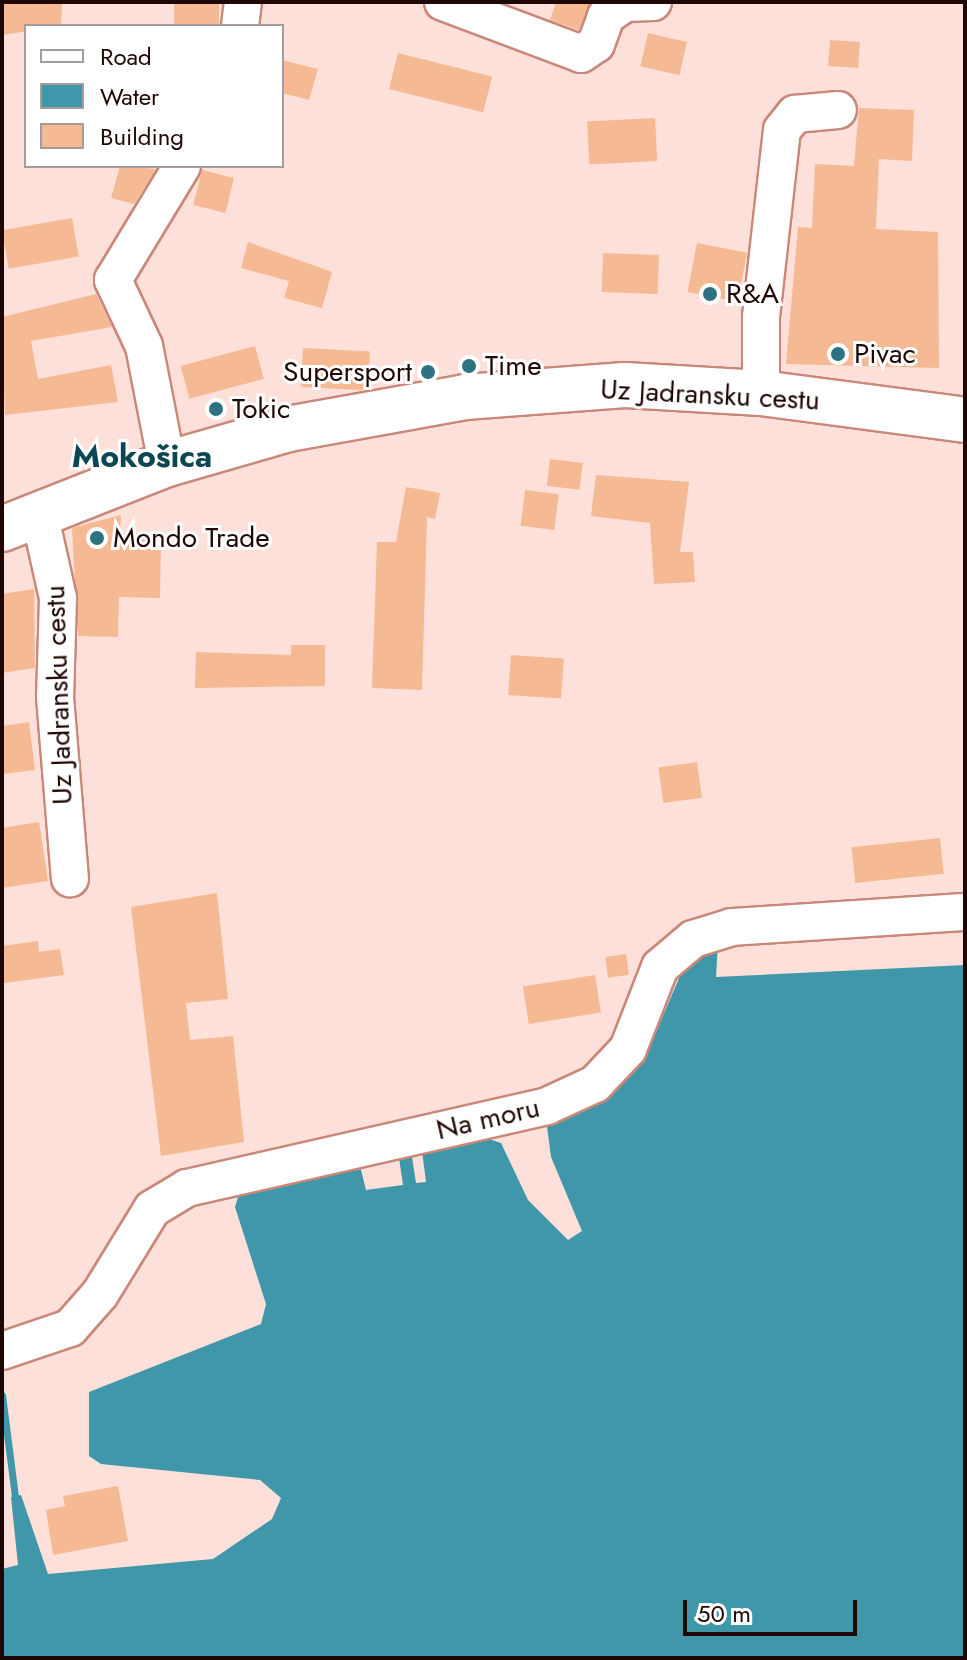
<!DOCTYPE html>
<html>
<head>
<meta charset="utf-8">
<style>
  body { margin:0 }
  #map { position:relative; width:967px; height:1660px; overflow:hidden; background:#fce0d9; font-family:Jost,sans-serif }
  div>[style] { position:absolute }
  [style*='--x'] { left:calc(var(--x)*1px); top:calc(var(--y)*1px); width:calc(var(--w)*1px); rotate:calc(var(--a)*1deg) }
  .water>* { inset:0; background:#4097a9 }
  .stream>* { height:7px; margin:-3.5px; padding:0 3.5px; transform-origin:3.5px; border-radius:3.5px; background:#4097a9 }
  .building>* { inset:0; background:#f5b993; transform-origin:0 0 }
  .roads { filter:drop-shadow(2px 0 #c98879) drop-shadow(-2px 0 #c98879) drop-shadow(0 2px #c98879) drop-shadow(0 -2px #c98879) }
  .minor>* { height:36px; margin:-18px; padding:0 18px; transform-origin:18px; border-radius:18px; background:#fff }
  .major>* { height:44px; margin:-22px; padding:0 22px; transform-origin:22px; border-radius:22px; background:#fff }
  .dots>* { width:22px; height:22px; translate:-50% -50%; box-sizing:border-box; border:4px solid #fff; border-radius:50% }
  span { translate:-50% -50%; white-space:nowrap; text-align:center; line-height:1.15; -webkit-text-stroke:6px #fff; paint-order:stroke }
  .poi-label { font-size:28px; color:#1e0704 }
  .left { translate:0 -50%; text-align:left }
  .right { translate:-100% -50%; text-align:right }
  .street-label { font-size:28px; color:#1e0704 }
  .quarter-label { font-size:32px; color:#0a4752; font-weight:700 }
  .frame { position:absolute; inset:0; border:4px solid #1e0704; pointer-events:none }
  .legend { position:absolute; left:24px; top:24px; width:260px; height:144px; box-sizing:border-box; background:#fff; border:2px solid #a59c9b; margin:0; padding:10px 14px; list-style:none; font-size:24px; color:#1e0704 }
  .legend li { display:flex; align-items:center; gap:16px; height:40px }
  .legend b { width:40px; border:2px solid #a59c9b }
  .scale { position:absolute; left:683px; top:1600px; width:174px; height:36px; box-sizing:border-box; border:4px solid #1e0704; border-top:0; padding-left:10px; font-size:24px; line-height:28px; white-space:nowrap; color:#1e0704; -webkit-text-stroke:6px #fff; paint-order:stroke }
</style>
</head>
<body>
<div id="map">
  <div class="water">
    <div style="clip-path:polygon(718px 943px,716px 977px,965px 965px,965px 1658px,2px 1658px,2px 1569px,18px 1565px,11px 1497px,21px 1495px,48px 1574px,213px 1559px,272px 1519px,281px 1498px,260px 1480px,101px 1464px,89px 1456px,89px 1392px,261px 1324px,266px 1304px,235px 1207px,241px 1187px,359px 1162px,366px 1190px,403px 1185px,399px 1158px,412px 1157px,416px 1183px,426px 1182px,422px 1151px,483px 1137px,501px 1143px,528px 1200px,568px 1240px,582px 1231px,551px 1157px,546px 1119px,602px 1098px,643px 1063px,685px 964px)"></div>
  </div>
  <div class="stream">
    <div style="--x:2;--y:1395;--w:102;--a:82.7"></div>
  </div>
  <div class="building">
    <div style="clip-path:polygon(2px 2px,62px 2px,61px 26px,2px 35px)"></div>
    <div style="left:174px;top:2px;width:45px;height:24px"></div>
    <div style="clip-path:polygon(556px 2px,591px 2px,579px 30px,550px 20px)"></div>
    <div style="left:648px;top:33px;width:40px;height:34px;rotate:13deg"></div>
    <div style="left:830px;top:40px;width:30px;height:26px;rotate:4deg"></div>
    <div style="left:398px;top:53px;width:97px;height:37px;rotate:14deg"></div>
    <div style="clip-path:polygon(282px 60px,318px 69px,309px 100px,282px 93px)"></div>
    <div style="clip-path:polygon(859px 108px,914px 110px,912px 161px,879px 159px,876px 229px,938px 232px,939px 368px,786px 364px,798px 227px,812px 228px,815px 164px,854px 166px)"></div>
    <div style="left:655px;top:118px;width:43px;height:68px;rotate:87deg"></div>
    <div style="clip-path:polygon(120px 166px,156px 169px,134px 204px,111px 198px)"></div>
    <div style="left:202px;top:170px;width:33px;height:36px;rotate:14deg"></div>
    <div style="left:72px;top:218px;width:39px;height:71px;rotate:80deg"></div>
    <div style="clip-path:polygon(248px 242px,332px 272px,322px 308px,284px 298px,289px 281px,241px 268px)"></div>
    <div style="left:697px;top:243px;width:51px;height:50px;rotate:11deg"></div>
    <div style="left:603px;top:253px;width:56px;height:39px;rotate:2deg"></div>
    <div style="clip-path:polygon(96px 294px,112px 327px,31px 341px,38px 379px,111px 365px,118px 402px,5px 415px,2px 317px)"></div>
    <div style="left:255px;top:346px;width:34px;height:77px;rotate:75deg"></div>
    <div style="left:303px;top:348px;width:67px;height:39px;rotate:3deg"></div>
    <div style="left:550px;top:459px;width:33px;height:27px;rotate:7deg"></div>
    <div style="clip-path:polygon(596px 475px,689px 482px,680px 552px,693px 552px,695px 582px,654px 584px,650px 523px,591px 516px)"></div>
    <div style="clip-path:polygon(406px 487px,440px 493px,435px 519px,427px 517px,422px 690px,372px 688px,377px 542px,396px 542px)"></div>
    <div style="left:525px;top:490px;width:34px;height:36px;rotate:7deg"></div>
    <div style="clip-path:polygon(121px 515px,120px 533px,161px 533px,160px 598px,119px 597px,118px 637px,78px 636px,72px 528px)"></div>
    <div style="clip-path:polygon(34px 589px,35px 668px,2px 673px,2px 594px)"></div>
    <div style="clip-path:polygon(291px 645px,325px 645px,325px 686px,195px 688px,196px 652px,291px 655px)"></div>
    <div style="left:511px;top:655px;width:53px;height:40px;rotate:4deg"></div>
    <div style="clip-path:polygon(29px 722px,35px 770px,2px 774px,2px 726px)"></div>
    <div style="left:697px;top:762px;width:36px;height:39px;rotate:82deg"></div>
    <div style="clip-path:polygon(39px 822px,48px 881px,2px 888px,2px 828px)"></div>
    <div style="left:940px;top:838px;width:36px;height:89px;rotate:84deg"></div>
    <div style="clip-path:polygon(217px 893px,228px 999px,186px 1003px,190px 1040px,233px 1036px,244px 1142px,161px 1156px,131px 907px)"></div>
    <div style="clip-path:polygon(38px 941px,39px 952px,60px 949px,64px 975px,4px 983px,2px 946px)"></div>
    <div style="left:626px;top:954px;width:21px;height:21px;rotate:82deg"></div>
    <div style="left:595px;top:975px;width:38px;height:73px;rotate:81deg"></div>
    <div style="clip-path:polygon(118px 1486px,128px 1541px,53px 1555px,46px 1510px,65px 1506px,63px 1496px)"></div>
  </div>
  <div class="roads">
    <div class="minor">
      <div style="--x:443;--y:2;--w:147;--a:20.6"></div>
      <div style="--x:581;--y:54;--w:18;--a:-34"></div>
      <div style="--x:596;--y:44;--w:30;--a:-70"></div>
      <div style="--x:606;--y:16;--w:23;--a:-34"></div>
      <div style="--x:625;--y:3;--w:28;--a:-2"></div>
      <div style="--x:240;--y:26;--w:24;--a:-83"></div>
      <div style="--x:761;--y:393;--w:76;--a:-90"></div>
      <div style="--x:761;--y:317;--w:188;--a:-83.6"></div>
      <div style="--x:782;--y:130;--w:21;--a:-51"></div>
      <div style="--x:795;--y:114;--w:43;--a:-5.3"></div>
      <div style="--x:167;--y:464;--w:120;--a:-101"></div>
      <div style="--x:144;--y:346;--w:73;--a:-115.2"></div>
      <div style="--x:113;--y:280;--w:133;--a:-58.8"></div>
      <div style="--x:39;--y:513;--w:87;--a:77.4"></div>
      <div style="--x:58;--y:598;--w:99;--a:91.7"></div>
      <div style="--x:55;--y:697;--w:182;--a:85.3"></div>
      <div style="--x:2;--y:1351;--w:72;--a:-18.7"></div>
      <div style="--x:70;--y:1328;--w:45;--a:-48.6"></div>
      <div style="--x:100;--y:1294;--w:100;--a:-58.5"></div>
      <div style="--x:152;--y:1209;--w:41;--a:-31"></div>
      <div style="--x:187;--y:1188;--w:369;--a:-12.8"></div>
      <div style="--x:547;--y:1106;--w:53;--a:-24.6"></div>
      <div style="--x:595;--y:1084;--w:48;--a:-46.7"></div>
      <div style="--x:628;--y:1049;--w:88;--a:-68.7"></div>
      <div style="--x:660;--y:967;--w:43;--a:-40.3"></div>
      <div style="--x:693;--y:939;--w:41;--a:-17.1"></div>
      <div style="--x:732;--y:927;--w:233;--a:-3.7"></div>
    </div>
    <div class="major">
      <div style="--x:2;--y:529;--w:177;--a:-21.5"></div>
      <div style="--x:167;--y:464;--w:126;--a:-16.1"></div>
      <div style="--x:288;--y:429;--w:180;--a:-10.2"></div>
      <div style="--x:465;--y:397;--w:160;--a:-4.3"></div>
      <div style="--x:625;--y:385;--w:136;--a:3.4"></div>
      <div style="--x:761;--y:393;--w:206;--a:7.5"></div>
    </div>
  </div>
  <div class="dots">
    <div style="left:710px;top:294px;background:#2d7281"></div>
    <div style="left:838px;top:354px;background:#2d7281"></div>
    <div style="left:469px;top:366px;background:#2d7281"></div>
    <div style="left:428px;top:372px;background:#2d7281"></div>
    <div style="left:216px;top:409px;background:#2d7281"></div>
    <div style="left:97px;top:538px;background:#2d7281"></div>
  </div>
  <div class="poi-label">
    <span class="left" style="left:726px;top:294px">R&amp;A</span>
    <span class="left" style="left:854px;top:354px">Pivac</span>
    <span class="left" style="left:485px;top:366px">Time</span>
    <span class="right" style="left:412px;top:372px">Supersport</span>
    <span class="left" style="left:232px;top:409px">Tokic</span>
    <span class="left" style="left:113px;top:538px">Mondo Trade</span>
  </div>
  <div class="street-label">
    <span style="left:710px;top:395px;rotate:3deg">Uz Jadransku cestu</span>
    <span style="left:59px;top:695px;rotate:-92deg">Uz Jadransku cestu</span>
    <span style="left:488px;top:1119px;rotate:-13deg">Na moru</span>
  </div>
  <div class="quarter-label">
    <span style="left:142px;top:456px">Mokošica</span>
  </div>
  <div class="frame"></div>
  <ul class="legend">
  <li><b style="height:10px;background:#fff"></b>Road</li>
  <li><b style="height:22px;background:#4097a9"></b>Water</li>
  <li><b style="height:22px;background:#f5b993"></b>Building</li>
  </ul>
  <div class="scale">50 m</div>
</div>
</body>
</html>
